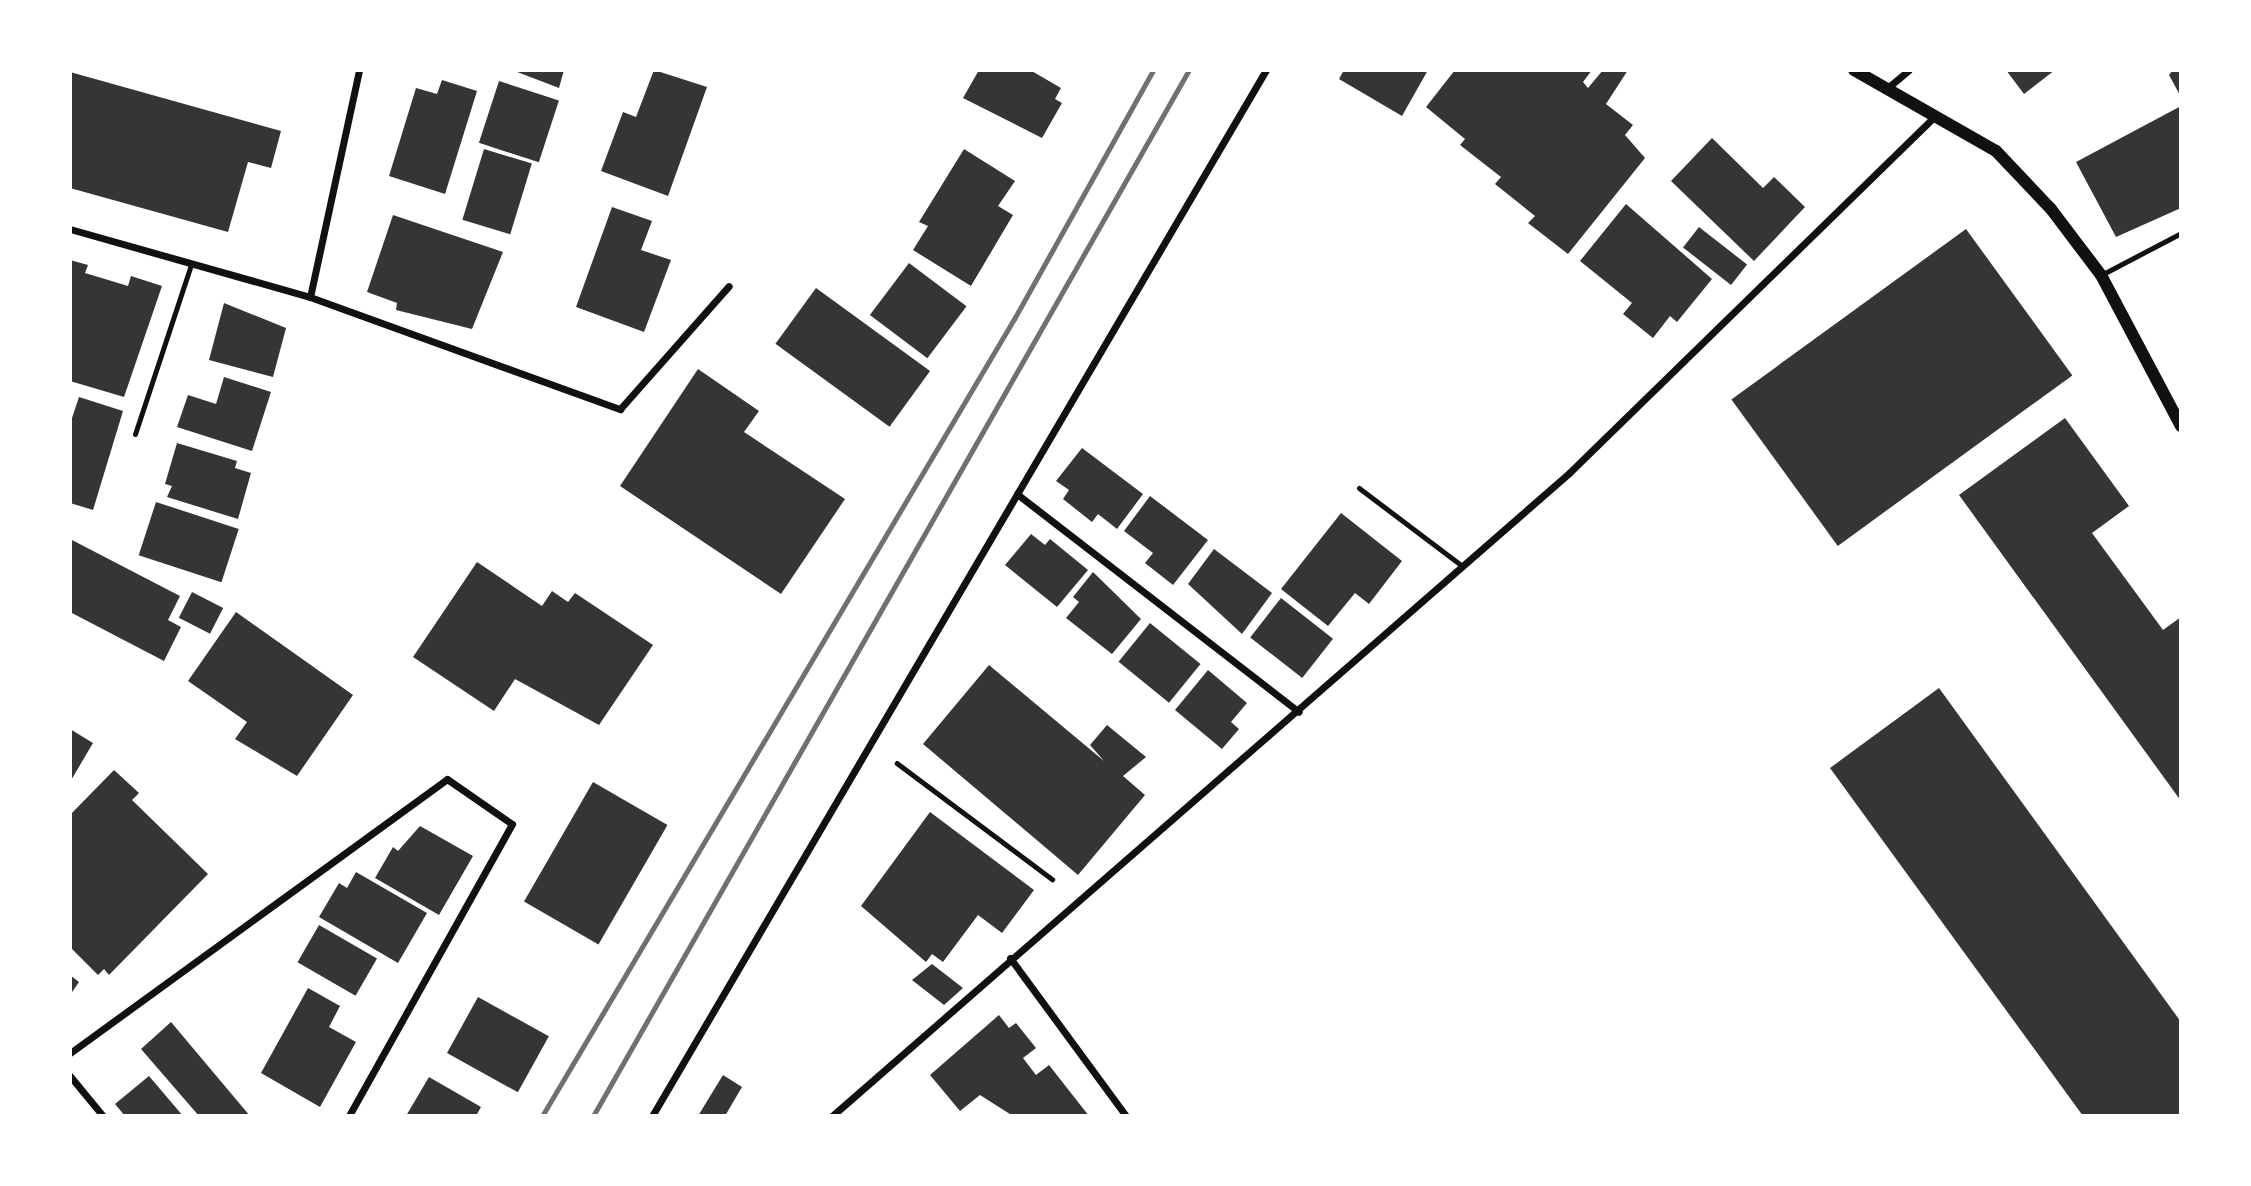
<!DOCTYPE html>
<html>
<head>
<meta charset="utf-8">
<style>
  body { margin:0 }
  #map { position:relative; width:2251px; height:1186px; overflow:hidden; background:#fff; font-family:Rubik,sans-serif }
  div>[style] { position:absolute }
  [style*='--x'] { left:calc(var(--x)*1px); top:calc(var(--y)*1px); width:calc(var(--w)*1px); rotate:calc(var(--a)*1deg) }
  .building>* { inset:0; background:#353535; transform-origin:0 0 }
  .path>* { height:4.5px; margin:-2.25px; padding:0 2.25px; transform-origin:2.25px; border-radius:2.25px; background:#111 }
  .service>* { height:5px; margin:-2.5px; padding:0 2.5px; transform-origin:2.5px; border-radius:2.5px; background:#111 }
  .minor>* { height:7px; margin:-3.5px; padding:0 3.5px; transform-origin:3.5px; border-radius:3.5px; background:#111 }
  .tertiary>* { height:12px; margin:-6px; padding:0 6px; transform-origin:6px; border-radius:6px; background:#111 }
  .rail>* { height:5px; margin:-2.5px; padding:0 2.5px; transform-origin:2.5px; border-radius:2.5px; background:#707070 }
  span { translate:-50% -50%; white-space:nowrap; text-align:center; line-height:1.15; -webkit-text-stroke:7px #fff; paint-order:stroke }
  .frame { position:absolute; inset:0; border:72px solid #fff; pointer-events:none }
</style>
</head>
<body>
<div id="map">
  <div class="building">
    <div style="clip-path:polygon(512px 70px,564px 70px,559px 88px)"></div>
    <div style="clip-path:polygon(654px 70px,707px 87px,668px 196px,601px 171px,623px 112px,636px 117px)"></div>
    <div style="clip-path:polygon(979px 70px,1030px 70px,1061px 88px,1055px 99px,1062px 103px,1042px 138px,963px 98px)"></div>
    <div style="clip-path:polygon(1344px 70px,1428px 70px,1402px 116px,1339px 79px)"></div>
    <div style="clip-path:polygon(1455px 70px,1592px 70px,1583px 82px,1588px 88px,1603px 70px,1628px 70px,1606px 104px,1633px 125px,1625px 135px,1645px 158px,1568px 254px,1528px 223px,1535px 216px,1495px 184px,1501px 177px,1460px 145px,1465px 139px,1426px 107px)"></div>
    <div style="clip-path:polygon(2006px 70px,2055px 70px,2024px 94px)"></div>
    <div style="clip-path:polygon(2173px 70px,2181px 70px,2181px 97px,2169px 75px)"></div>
    <div style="clip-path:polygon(70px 72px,281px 131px,271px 168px,248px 162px,228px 232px,70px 188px)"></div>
    <div style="clip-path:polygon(442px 80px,477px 91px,445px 194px,389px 176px,416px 88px,437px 94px)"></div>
    <div style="left:499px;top:81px;width:63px;height:65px;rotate:18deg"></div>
    <div style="clip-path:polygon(2181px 106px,2181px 208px,2116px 237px,2076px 162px)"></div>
    <div style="clip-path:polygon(1712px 138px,1763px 188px,1774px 177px,1805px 207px,1754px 261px,1671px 181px)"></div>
    <div style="left:484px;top:149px;width:50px;height:74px;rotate:17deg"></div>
    <div style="clip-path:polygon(964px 149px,1015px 181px,998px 206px,1013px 215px,971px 286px,913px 250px,928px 226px,919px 222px)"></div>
    <div style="clip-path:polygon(1626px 204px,1712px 279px,1677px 322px,1670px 316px,1653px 338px,1623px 314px,1632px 303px,1580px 261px)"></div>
    <div style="clip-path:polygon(612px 207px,652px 221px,641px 250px,671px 260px,644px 332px,576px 307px)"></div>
    <div style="clip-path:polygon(393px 215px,503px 252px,472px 329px,396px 310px,397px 303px,367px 292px)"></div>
    <div style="left:1699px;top:227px;width:61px;height:26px;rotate:38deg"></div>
    <div style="left:1966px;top:229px;width:181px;height:290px;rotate:54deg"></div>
    <div style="clip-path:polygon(70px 260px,88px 265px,85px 273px,128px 286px,131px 276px,162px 286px,124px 397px,70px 381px)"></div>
    <div style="left:909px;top:263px;width:72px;height:65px;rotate:37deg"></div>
    <div style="left:816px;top:288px;width:141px;height:69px;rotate:36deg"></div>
    <div style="clip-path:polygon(224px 303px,286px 328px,273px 377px,209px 360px)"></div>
    <div style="clip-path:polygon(698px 369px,759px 411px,744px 432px,845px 499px,781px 594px,620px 486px)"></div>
    <div style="clip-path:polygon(224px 377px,271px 392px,252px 451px,177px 427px,188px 395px,216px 404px)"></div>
    <div style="clip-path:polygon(79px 397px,123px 411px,93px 510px,70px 503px,70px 424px)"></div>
    <div style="clip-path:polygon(2065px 418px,2129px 506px,2092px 533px,2163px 630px,2181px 617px,2181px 801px,1959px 495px)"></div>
    <div style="clip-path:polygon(177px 443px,237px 461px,235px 468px,251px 473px,238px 519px,167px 497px,172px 486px,165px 484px)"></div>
    <div style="clip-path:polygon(1082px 448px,1143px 494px,1117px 529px,1098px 514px,1092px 522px,1063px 499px,1069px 490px,1056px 481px)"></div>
    <div style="clip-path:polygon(1150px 496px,1208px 540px,1173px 585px,1145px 563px,1153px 553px,1124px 531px)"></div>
    <div style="left:156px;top:502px;width:87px;height:56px;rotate:18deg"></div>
    <div style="clip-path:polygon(1341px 513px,1402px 561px,1369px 604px,1355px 593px,1328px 626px,1281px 589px)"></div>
    <div style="clip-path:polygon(1031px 534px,1045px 545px,1050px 539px,1088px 570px,1057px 607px,1005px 565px)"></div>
    <div style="clip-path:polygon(70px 539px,180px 596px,168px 620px,181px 627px,164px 661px,70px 612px)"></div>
    <div style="clip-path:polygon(1214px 549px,1272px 593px,1242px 634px,1188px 584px)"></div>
    <div style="clip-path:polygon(477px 562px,542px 606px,552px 591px,568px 602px,575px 593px,653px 645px,599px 725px,515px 679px,494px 711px,413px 657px)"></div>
    <div style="clip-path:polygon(1093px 572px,1141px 619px,1112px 654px,1066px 618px,1079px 602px,1073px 597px)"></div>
    <div style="left:192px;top:592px;width:35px;height:29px;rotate:27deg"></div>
    <div style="left:1281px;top:598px;width:66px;height:50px;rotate:38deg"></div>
    <div style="clip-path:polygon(236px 612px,353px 695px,297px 776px,235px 739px,247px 722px,188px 681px)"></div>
    <div style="left:1150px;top:623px;width:65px;height:50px;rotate:39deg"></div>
    <div style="clip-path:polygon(989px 665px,1104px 761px,1090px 745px,1107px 725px,1146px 757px,1123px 776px,1145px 795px,1078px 875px,923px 744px)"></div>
    <div style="clip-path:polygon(1208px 670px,1247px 703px,1231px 722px,1239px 729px,1222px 749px,1175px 710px)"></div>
    <div style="clip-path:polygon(1939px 688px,2181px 1022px,2181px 1116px,2083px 1116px,1830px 768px)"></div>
    <div style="clip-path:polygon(70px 729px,93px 743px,70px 782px)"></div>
    <div style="clip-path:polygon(114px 770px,139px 793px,132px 800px,208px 874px,109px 975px,104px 969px,98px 975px,70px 947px,70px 815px)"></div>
    <div style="left:593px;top:782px;width:86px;height:138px;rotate:30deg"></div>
    <div style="clip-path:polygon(930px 812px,1034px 890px,1002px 933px,978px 915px,943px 962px,932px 954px,926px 962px,861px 906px)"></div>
    <div style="clip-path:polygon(420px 826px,473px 856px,439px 915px,375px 878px,393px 847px,398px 851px)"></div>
    <div style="clip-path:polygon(356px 872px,427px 913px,398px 963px,319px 917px,339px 883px,347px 888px)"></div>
    <div style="left:319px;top:925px;width:67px;height:43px;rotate:30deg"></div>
    <div style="clip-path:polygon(932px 964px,963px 988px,944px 1005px,912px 980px)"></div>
    <div style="clip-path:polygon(70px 975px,79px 982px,70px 995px)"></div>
    <div style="clip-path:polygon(308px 988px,340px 1006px,329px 1027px,356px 1042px,320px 1107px,261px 1073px)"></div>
    <div style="left:478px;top:997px;width:81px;height:64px;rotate:29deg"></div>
    <div style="clip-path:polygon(999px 1015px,1009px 1028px,1016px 1023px,1036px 1048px,1023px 1058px,1036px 1075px,1049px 1065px,1089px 1116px,1013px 1116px,980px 1095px,960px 1111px,930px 1075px)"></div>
    <div style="clip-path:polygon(171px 1022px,250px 1116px,199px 1116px,141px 1049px)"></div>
    <div style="clip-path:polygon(723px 1075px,742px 1087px,725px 1116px,698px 1116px)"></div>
    <div style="clip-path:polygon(149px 1076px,183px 1116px,125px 1116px,115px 1104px)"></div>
    <div style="clip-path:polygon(429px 1077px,481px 1107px,476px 1116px,406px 1116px)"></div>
  </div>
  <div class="path">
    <div style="--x:897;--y:763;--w:194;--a:36.8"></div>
  </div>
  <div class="service">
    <div style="--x:2101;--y:275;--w:90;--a:-27.7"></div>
    <div style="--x:135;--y:434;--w:178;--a:-71.7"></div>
    <div style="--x:1359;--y:488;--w:129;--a:37.1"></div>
  </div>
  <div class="minor">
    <div style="--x:1885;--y:90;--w:31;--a:-40"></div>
    <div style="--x:70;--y:229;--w:249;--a:15.8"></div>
    <div style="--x:310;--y:297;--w:330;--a:19.9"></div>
    <div style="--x:620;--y:409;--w:164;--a:-48.5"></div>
    <div style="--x:310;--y:297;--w:232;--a:-77.8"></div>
    <div style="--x:1017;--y:494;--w:356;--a:37.7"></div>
    <div style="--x:1010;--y:958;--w:196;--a:53.7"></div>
    <div style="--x:70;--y:1053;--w:466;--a:-36"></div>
    <div style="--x:447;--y:779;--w:79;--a:34.7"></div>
    <div style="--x:512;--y:824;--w:334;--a:119.2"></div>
    <div style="--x:70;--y:1076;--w:52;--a:50.5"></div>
    <div style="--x:652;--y:1116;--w:1213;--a:-59.59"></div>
    <div style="--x:832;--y:1116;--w:978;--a:-41.1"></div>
    <div style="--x:1569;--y:473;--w:508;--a:-44.28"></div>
  </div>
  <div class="tertiary">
    <div style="--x:1854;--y:70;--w:163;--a:29.7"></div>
    <div style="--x:1996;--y:151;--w:80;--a:46.5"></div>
    <div style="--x:2051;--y:209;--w:83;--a:52.9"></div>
    <div style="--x:2101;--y:275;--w:171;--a:62.1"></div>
  </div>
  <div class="rail">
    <div style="--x:542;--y:1116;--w:926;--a:-59.37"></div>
    <div style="--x:1014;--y:319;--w:285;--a:-60.8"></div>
    <div style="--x:593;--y:1116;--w:1204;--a:-60.33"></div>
  </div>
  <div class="frame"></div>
</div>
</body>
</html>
